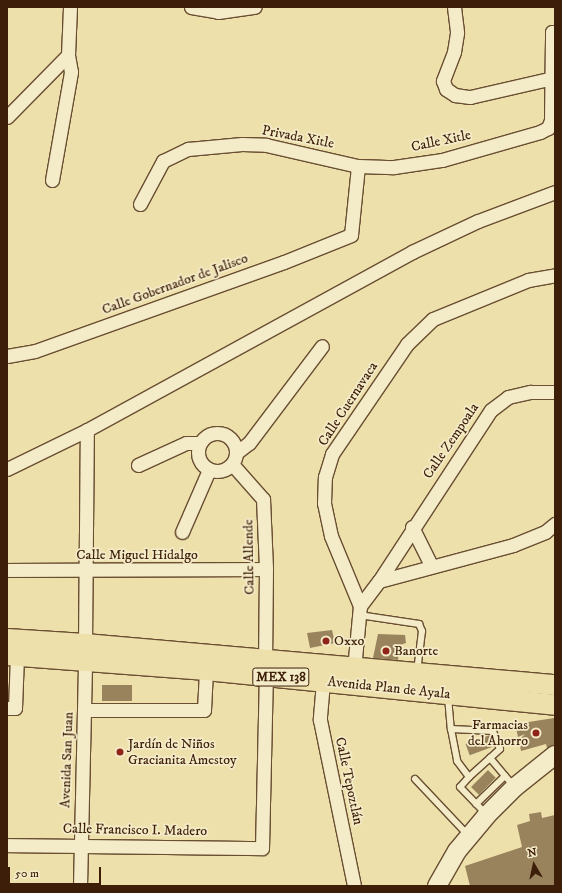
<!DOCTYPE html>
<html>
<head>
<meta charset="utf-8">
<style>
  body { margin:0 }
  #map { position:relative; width:562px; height:893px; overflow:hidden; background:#eee0ab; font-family:"IM FELL DW Pica",serif }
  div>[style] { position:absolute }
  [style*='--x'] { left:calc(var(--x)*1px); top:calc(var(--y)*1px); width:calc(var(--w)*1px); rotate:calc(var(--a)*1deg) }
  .building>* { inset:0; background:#99835d; transform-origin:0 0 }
  .roads { filter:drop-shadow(1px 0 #694e32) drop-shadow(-1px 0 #694e32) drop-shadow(0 1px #694e32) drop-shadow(0 -1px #694e32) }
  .lane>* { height:6px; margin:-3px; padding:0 3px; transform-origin:3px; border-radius:3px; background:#f4ebc8 }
  .street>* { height:13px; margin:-6.5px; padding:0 6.5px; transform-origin:6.5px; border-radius:6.5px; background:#f4ebc8 }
  .street>.ring { margin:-6.5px; padding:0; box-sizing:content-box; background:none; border:13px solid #f4ebc8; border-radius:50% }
  .secondary>* { height:18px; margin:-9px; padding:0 9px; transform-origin:9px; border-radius:9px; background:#f4ebc8 }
  .primary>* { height:20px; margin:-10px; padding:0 10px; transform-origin:10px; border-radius:10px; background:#eee0ab }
  .dots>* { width:11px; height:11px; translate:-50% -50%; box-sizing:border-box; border:2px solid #f4ebc8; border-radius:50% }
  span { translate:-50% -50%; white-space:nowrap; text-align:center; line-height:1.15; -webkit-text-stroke:3.5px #f4ebc8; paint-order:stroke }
  .shield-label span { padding:1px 3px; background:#f4ebc8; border:1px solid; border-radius:3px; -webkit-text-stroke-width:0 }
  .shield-label { font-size:13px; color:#3d1e09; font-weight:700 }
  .street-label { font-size:14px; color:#3d1e09 }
  .poi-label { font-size:14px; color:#3d1e09 }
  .left { translate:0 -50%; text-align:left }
  .right { translate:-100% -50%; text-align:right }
  .frame { position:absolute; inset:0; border:8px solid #3d1e09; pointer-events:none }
  .north { position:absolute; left:514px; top:845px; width:40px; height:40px; -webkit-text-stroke:3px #f4ebc8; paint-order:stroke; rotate:351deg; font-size:11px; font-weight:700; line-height:16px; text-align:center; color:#3d1e09 }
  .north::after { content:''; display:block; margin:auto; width:14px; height:18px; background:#3d1e09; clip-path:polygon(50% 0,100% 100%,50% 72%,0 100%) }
  .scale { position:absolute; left:8px; top:867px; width:93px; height:18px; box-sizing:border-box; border:2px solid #3d1e09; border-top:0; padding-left:5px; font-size:12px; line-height:14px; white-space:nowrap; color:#3d1e09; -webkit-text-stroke:3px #f4ebc8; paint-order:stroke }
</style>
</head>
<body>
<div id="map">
  <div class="building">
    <div style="clip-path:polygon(332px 630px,335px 643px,310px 648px,307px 633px)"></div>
    <div style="clip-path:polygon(378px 634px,405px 635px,406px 643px,400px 645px,398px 660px,373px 658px)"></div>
    <div style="left:102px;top:685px;width:30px;height:16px"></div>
    <div style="clip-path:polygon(554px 718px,555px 745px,547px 748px,546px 744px,521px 751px,519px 740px,525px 734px,518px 737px,516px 728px,522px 723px)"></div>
    <div style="left:490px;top:735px;width:12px;height:26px;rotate:70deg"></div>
    <div style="left:488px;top:770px;width:11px;height:24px;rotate:45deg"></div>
    <div style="clip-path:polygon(541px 812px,542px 818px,555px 815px,555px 886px,470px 886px,465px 866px,522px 847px,517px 825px,530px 821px,529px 814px)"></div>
  </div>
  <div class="roads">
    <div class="lane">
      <div style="--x:359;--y:615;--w:61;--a:8.5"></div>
      <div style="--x:419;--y:624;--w:8;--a:67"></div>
      <div style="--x:422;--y:631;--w:39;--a:97"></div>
      <div style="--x:448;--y:697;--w:32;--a:85"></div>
      <div style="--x:451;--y:729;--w:42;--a:2.7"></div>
      <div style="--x:493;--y:731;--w:19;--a:69"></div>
      <div style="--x:500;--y:749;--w:13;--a:138"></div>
      <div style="--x:451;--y:729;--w:33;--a:79"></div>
      <div style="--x:457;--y:761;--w:20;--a:53"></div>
      <div style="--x:469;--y:777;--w:13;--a:132"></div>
      <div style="--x:460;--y:787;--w:37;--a:46"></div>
      <div style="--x:469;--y:777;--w:28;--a:-42"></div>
      <div style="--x:490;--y:758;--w:23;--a:50"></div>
      <div style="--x:415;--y:779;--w:77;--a:46.6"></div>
      <div style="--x:476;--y:804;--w:40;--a:-44"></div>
      <div style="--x:505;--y:776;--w:13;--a:48"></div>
    </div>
    <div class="street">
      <div style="--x:191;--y:7;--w:27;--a:10"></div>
      <div style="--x:218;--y:12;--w:37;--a:-8"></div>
      <div style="--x:454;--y:7;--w:26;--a:83"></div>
      <div style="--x:457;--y:33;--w:19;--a:99"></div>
      <div style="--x:454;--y:52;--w:31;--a:111"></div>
      <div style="--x:443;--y:81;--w:9;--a:69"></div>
      <div style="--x:446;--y:89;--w:11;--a:34"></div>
      <div style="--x:455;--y:95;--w:15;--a:8"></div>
      <div style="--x:470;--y:97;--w:85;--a:-12.9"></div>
      <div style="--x:7;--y:117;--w:87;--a:-45.5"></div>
      <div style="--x:52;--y:180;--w:110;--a:-80"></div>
      <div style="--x:71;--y:72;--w:17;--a:-100"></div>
      <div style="--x:68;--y:55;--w:48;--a:-87.6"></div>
      <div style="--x:140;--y:204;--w:49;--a:-61.9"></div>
      <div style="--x:163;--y:161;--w:28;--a:-26"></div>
      <div style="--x:188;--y:149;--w:54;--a:-5.3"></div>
      <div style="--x:242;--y:144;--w:24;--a:2"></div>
      <div style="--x:266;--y:145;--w:94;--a:12.9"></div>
      <div style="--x:358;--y:166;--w:36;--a:2"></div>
      <div style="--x:394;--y:167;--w:49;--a:-8.3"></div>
      <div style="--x:442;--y:160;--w:102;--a:-15.9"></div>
      <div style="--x:540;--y:132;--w:9;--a:-27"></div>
      <div style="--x:548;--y:128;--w:9;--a:-69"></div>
      <div style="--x:551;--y:120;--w:88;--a:-89.3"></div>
      <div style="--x:552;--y:32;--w:3;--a:0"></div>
      <div style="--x:7;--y:356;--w:28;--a:-10"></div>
      <div style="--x:35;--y:351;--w:264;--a:-19.7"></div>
      <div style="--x:284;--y:262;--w:72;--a:-21.9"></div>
      <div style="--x:351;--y:235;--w:69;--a:-84.2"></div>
      <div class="ring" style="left:198px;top:433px;width:25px;height:25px"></div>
      <div style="--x:236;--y:453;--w:16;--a:-38"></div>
      <div style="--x:249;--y:443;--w:121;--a:-53"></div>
      <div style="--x:232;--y:464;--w:47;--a:48.5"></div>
      <div style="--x:263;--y:499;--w:70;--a:87.5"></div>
      <div style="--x:266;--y:569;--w:92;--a:90.6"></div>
      <div style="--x:138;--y:465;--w:53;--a:-24.6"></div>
      <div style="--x:186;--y:443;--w:13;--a:0"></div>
      <div style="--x:7;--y:469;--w:89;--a:-26"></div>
      <div style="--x:87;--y:430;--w:371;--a:-28.7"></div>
      <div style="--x:412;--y:252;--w:73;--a:-25.2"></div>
      <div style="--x:478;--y:221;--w:82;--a:-20.6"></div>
      <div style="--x:412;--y:527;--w:42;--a:63.4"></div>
      <div style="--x:182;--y:532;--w:68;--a:-66.5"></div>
      <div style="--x:7;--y:570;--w:259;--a:-0.2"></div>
      <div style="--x:379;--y:581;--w:204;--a:-56.8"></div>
      <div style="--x:491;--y:410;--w:21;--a:-37"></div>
      <div style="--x:508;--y:397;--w:23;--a:-13"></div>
      <div style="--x:530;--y:392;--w:25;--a:0"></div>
      <div style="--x:360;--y:606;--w:31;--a:-53"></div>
      <div style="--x:379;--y:581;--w:139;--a:-15"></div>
      <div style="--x:513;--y:545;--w:35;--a:-22"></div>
      <div style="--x:545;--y:532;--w:13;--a:-39"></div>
      <div style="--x:85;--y:644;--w:214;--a:-89.5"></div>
      <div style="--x:354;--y:669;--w:63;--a:-84.6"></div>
      <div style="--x:360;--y:606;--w:76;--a:-112.5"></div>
      <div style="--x:331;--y:536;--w:34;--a:-102"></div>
      <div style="--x:324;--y:503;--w:26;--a:-88"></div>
      <div style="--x:325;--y:477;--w:24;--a:-73"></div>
      <div style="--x:332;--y:454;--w:133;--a:-55.7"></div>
      <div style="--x:407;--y:344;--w:36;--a:-44"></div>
      <div style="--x:433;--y:319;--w:103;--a:-22.3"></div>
      <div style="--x:528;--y:280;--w:27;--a:-10"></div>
      <div style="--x:323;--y:682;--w:38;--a:95"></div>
      <div style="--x:320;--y:720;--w:169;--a:78.4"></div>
      <div style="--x:7;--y:708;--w:8;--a:0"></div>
      <div style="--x:15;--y:708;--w:53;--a:-87.8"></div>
      <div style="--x:84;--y:710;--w:120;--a:0"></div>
      <div style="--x:204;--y:710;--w:40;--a:-87.1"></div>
      <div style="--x:7;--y:845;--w:255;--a:0.7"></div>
      <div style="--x:262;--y:848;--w:173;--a:-88.7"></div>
      <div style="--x:80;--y:886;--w:226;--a:-88.7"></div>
    </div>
    <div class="secondary">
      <div style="--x:437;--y:886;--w:40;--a:-60.3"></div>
      <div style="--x:457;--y:851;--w:47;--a:-50.2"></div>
      <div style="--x:487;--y:815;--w:40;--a:-45"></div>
      <div style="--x:515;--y:787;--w:51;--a:-38.7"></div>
    </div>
    <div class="primary">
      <div style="--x:7;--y:639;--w:78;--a:3.7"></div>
      <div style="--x:85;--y:644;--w:472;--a:5"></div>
      <div style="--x:7;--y:655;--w:200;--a:4.3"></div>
      <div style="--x:206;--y:670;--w:351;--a:5.7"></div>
    </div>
  </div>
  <div class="dots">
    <div style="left:326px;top:641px;background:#8f2418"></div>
    <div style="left:386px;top:651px;background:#8f2418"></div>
    <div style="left:536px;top:733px;background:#8f2418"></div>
    <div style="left:120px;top:752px;background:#8f2418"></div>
  </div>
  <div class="shield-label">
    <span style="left:281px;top:677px">MEX 138</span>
  </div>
  <div class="street-label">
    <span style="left:298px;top:137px;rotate:11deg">Privada Xitle</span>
    <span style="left:441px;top:141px;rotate:-12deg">Calle Xitle</span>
    <span style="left:175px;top:284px;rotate:-20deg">Calle Gobernador de Jalisco</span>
    <span style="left:348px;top:404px;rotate:-57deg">Calle Cuernavaca</span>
    <span style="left:451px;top:441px;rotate:-56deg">Calle Zempoala</span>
    <span style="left:137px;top:555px">Calle Miguel Hidalgo</span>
    <span style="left:249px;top:557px;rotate:-91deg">Calle Allende</span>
    <span style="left:389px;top:688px;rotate:6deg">Avenida Plan de Ayala</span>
    <span style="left:67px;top:760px;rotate:-88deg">Avenida San Juan</span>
    <span style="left:349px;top:781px;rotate:78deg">Calle Tepoztlán</span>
    <span style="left:135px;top:830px;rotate:1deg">Calle Francisco I. Madero</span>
  </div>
  <div class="poi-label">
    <span class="left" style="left:334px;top:641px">Oxxo</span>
    <span class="left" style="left:394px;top:651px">Banorte</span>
    <span class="right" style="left:528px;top:733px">Farmacias<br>del Ahorro</span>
    <span class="left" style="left:128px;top:752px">Jardín de Niños<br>Gracianita Amestoy</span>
  </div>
  <div class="frame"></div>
  <div class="north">N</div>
  <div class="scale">50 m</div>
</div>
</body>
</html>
